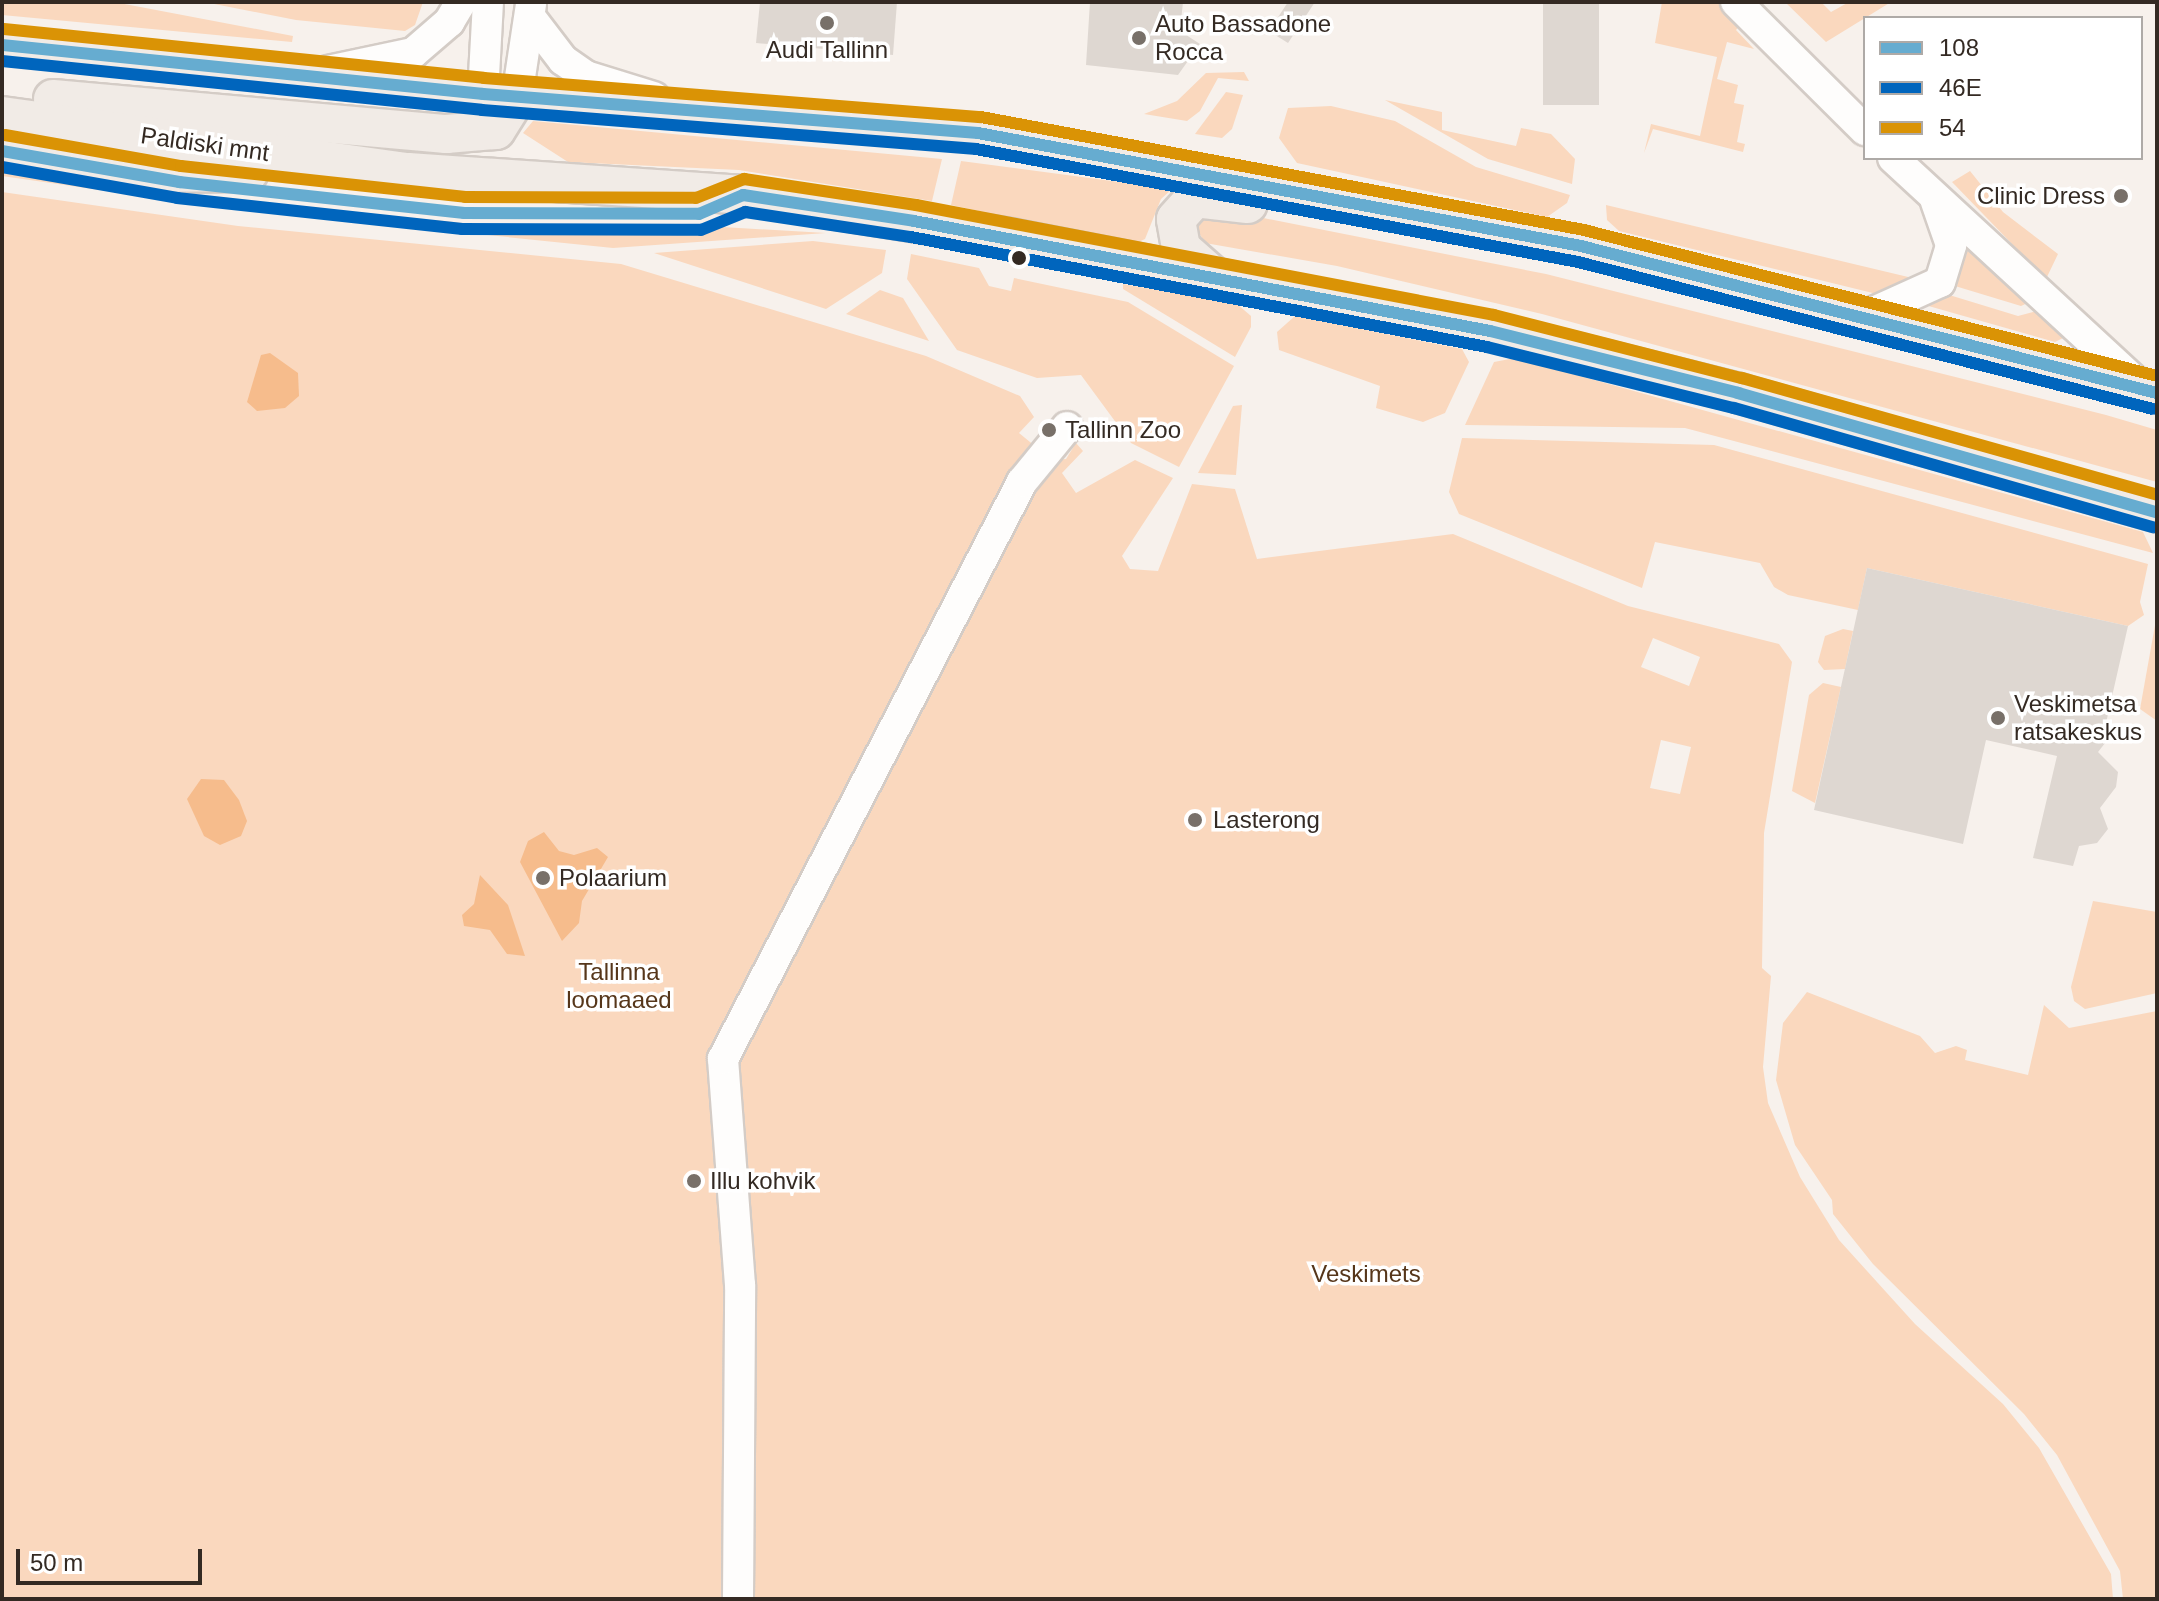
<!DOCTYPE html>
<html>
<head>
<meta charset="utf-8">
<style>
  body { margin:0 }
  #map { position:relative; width:2159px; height:1601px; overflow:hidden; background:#f7f1ec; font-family:Arial,sans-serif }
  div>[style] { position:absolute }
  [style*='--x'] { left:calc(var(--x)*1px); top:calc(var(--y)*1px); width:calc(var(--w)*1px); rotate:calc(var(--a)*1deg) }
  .green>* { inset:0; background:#fad8be }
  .water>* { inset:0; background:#f6bc8c }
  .building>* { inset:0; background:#ded7d1; transform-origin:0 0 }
  .roads { filter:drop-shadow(2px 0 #d4ccc6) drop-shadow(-2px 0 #d4ccc6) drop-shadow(0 2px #d4ccc6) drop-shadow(0 -2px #d4ccc6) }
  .minor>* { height:30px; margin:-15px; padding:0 15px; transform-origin:15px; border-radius:15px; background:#fefdfc }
  .major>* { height:38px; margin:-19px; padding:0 19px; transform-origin:19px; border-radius:19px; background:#f1ebe6 }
  .bus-1>* { height:12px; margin:-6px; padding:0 6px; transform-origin:6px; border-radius:6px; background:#66acd0 }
  .bus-2>* { height:12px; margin:-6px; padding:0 6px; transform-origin:6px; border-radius:6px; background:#0065bd }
  .bus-3>* { height:12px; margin:-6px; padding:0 6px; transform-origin:6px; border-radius:6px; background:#da9305 }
  .dots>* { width:22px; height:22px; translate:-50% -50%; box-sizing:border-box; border:4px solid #fff; border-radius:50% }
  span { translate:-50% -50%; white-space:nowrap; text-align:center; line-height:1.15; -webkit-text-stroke:7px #fff; paint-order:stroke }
  .poi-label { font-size:24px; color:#342a23 }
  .left { translate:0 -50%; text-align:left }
  .right { translate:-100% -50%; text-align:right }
  .street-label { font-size:24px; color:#342a23 }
  .park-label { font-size:24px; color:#56361a }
  .frame { position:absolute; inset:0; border:4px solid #342a23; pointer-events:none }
  .legend { position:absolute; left:1863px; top:16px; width:280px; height:144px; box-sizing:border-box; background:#fff; border:2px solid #aeaaa7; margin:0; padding:10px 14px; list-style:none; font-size:24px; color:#342a23 }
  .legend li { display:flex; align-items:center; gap:16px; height:40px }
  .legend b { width:40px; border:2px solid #aeaaa7 }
  .scale { position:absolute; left:16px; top:1549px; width:186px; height:36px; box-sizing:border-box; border:4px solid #342a23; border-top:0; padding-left:10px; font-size:24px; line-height:28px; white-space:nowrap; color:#342a23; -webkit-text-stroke:6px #fff; paint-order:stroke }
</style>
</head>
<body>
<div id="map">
  <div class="green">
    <div style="clip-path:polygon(2px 2px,114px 2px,293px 36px,292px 42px,2px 15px)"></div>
    <div style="clip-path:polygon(204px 2px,423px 2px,415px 25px,405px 31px,296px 20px)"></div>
    <div style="clip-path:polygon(1662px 2px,1718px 2px,1741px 24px,1736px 30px,1754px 49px,1727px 42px,1717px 79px,1738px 85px,1734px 103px,1744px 105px,1737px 142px,1745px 144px,1743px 152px,1653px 129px,1644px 153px,1651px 124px,1700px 136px,1717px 57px,1655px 43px)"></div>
    <div style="clip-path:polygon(1821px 2px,1831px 12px,1849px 2px,1891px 2px,1826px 42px,1786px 3px)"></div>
    <div style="clip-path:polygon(1244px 72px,1249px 81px,1218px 78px,1200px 111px,1187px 121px,1144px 114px,1177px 101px,1206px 73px)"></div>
    <div style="clip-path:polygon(1226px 92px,1243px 95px,1232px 129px,1222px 138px,1195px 134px)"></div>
    <div style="clip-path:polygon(1385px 100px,1442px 112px,1442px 130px,1516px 146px,1521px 128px,1551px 134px,1575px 159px,1572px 184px,1488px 159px)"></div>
    <div style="clip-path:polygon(1331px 106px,1395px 121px,1476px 167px,1570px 195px,1567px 203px,1547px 217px,1297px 163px,1279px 138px,1288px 108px)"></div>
    <div style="clip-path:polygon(533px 121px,942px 159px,932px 201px,739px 170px,568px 162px,523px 133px)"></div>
    <div style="clip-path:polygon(961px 161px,1172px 189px,1161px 199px,1145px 239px,1134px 244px,951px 205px)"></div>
    <div style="clip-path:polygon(2px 166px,175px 192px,419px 219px,411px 228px,190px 203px,2px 176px)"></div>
    <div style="clip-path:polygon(1970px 171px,2003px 212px,2058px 254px,2046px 279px,1952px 182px)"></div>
    <div style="clip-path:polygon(evenodd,2px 192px,238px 226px,621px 264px,926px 356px,1020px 396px,1034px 417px,1019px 433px,1052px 460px,1066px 459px,1076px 443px,1083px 451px,1062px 473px,1076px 493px,1135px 460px,1173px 478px,1122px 556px,1130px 569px,1158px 571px,1192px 484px,1235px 489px,1257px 559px,1453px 534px,1628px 606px,1779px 644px,1792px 662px,1764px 833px,1762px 968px,1771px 976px,1763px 1067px,1768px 1103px,1800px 1177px,1839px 1240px,1915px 1324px,2003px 1404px,2039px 1448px,2111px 1574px,2113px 1599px,2px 1599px,2px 192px,1653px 638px,1700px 657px,1689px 686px,1641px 667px,1653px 638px,2px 192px,1661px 740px,1691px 747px,1680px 794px,1650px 788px,1661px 740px)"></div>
    <div style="clip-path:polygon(1606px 205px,1925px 281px,1885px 296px,1619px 231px,1607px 220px)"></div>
    <div style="clip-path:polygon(1213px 208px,1546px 274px,2106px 415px,2157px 430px,2157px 482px,1542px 314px,1337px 266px,1205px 243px,1193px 223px)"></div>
    <div style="clip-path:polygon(435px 220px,490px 226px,688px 225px,826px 233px,613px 248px,439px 230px)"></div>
    <div style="clip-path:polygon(813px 241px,886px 250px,882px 273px,826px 309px,654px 253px)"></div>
    <div style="clip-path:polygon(1969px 247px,2032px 301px,2021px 306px,1955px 286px)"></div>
    <div style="clip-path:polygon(911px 254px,979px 268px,989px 286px,1011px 291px,1014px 278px,1128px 302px,1234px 366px,1179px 467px,1131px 443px,1081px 375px,1037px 378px,957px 350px,907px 279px)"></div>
    <div style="clip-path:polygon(1123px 284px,1237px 304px,1251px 316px,1251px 327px,1235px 357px,1123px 289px)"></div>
    <div style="clip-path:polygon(880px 290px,903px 298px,929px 341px,846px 314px)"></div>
    <div style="clip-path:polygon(1946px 294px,2018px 316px,2041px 310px,2065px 337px,2055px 342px,1925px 305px)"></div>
    <div style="clip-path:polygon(1295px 316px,1462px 349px,1469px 362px,1445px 413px,1423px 422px,1376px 408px,1380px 386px,1279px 350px,1277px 332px)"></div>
    <div style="clip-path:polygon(1515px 358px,2143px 532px,2153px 553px,1685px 428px,1465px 425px,1494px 362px)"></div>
    <div style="clip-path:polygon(1242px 405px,1236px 475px,1198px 473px,1233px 406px)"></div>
    <div style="clip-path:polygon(1462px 438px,1714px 445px,2148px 564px,2140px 602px,2144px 615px,2128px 626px,1867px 568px,1858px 610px,1788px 595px,1774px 587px,1760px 563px,1655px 542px,1642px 588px,1459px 514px,1449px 492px)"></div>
    <div style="clip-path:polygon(2157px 614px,2157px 721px,2140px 709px)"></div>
    <div style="clip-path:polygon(1843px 629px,1853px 631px,1845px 669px,1824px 670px,1818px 662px,1825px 636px)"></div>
    <div style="clip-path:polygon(1823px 683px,1841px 687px,1815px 803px,1792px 791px,1809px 695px)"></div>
    <div style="clip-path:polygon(2093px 901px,2157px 912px,2157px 993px,2085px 1009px,2074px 1001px,2071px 987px)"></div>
    <div style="clip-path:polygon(1807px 992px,1920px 1036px,1935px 1053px,1956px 1046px,1967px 1050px,1965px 1060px,2028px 1075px,2044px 1005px,2069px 1028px,2157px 1011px,2157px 1599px,2123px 1599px,2120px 1571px,2057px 1455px,2024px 1414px,1873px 1264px,1833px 1214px,1832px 1200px,1795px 1145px,1776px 1080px,1783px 1023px)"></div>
  </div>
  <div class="water">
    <div style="clip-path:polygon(270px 353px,298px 373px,299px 396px,285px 408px,257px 411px,247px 402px,261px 355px)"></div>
    <div style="clip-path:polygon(201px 779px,224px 780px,239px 800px,247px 821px,241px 836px,220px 845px,204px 836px,187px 799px)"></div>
    <div style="clip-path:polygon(544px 832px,559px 851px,574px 855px,597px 848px,608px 857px,582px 901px,579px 923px,562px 941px,520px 862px,528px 841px)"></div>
    <div style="clip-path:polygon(480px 875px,508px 905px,525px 956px,507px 954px,490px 930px,464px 926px,462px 915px,474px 904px)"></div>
  </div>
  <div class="building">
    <div style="clip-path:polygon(760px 2px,897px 2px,893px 55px,756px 43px)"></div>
    <div style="clip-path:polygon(1090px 2px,1183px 2px,1180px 31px,1200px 44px,1178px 75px,1086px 65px)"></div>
    <div style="clip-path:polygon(1288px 2px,1315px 2px,1288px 43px,1269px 31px)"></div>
    <div style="left:1543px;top:2px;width:56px;height:103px"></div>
    <div style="clip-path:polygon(1867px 568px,2128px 626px,2106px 723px,2113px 733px,2098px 752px,2118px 772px,2116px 787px,2100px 808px,2108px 829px,2097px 843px,2079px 846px,2073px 866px,2033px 858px,2057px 756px,1986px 740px,1963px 844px,1814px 810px)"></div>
  </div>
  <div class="roads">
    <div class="minor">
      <div style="--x:1736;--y:2;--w:182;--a:44.8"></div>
      <div style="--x:530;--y:17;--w:54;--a:52.5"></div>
      <div style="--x:563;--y:60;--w:28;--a:35"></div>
      <div style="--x:586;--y:76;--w:71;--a:17.2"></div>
      <div style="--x:328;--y:71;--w:87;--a:-12"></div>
      <div style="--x:413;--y:53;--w:48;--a:-40.7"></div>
      <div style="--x:449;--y:22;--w:23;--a:-59"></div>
      <div style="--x:483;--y:94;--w:92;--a:-86.9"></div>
      <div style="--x:517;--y:97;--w:94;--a:-81.4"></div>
      <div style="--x:1893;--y:158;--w:338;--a:42.7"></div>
      <div style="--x:1865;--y:316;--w:82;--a:-24.4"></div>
      <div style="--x:1940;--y:282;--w:39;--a:-73"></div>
      <div style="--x:1951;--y:245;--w:46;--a:-109.2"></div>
      <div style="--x:738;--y:1599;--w:314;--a:-89.6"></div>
      <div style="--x:740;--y:1285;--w:227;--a:-94.3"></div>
      <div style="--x:723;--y:1059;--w:650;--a:-62.61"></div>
      <div style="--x:1022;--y:482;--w:71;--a:-50.7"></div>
    </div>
    <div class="major">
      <div style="--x:2;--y:45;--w:483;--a:5.8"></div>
      <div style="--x:483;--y:94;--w:497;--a:4.5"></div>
      <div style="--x:978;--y:133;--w:613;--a:10.61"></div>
      <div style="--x:1581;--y:246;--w:594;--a:14.32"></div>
      <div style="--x:53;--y:99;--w:395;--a:5.1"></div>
      <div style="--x:446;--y:134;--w:50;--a:-4.6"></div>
      <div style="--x:496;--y:130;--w:39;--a:-58"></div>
      <div style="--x:2;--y:116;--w:410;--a:7.9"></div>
      <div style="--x:408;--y:172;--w:336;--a:3.9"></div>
      <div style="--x:743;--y:195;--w:270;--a:9.1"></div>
      <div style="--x:1010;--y:238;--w:489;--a:11"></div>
      <div style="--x:1490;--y:331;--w:256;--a:14"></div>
      <div style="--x:1738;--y:393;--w:436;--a:15.9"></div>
      <div style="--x:2;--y:151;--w:146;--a:8.7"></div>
      <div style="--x:146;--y:173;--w:103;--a:-0.6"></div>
      <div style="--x:1215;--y:278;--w:45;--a:-138.6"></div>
      <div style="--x:1181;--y:248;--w:29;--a:-100"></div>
      <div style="--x:1176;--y:219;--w:28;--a:-48"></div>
      <div style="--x:1195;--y:198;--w:53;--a:6.5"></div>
    </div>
  </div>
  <div class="bus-1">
    <div style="--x:2;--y:45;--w:483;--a:5.8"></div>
    <div style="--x:483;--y:94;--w:497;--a:4.5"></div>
    <div style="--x:978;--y:133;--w:613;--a:10.61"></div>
    <div style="--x:1581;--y:246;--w:594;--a:14.32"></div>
    <div style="--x:2;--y:151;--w:180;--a:9.9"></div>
    <div style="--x:179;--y:182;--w:287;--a:6.2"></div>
    <div style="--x:464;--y:213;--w:235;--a:0.2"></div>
    <div style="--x:699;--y:214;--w:48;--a:-23.4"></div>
    <div style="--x:743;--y:195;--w:173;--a:8.6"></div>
    <div style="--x:914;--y:221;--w:586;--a:10.81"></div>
    <div style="--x:1490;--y:331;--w:256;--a:14"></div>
    <div style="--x:1738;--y:393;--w:436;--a:15.9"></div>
  </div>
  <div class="bus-2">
    <div style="--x:2;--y:61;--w:482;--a:5.8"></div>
    <div style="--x:482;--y:110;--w:496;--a:4.5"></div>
    <div style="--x:976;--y:149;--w:613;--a:10.63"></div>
    <div style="--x:1578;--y:262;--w:593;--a:14.34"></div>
    <div style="--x:2;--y:167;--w:178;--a:10"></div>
    <div style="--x:177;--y:198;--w:287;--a:6.2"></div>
    <div style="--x:462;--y:229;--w:239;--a:0.2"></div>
    <div style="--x:701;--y:230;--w:48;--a:-22.2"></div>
    <div style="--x:745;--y:212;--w:168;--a:8.6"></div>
    <div style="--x:911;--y:237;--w:586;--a:10.81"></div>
    <div style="--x:1487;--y:347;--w:254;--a:13.9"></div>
    <div style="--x:1734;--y:408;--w:436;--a:15.9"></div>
  </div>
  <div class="bus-3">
    <div style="--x:4;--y:29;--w:482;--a:5.8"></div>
    <div style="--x:484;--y:78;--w:499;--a:4.5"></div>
    <div style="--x:981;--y:117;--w:613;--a:10.61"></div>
    <div style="--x:1584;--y:230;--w:591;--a:14.29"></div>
    <div style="--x:5;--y:135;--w:179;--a:10"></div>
    <div style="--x:181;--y:166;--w:286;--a:6.2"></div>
    <div style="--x:465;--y:197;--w:231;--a:0.2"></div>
    <div style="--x:696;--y:198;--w:52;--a:-21.6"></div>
    <div style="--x:744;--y:179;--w:174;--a:8.6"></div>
    <div style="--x:916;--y:205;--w:588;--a:10.78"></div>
    <div style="--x:1494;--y:315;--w:256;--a:14.3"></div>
    <div style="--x:1742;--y:378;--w:431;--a:15.7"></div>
  </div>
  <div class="dots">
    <div style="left:827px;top:23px;background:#787069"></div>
    <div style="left:1139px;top:38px;background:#787069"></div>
    <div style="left:2121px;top:196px;background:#787069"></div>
    <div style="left:1019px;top:258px;background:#342a23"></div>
    <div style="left:1049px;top:430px;background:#787069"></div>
    <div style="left:1998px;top:718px;background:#787069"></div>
    <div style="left:1195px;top:820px;background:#787069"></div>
    <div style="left:543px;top:878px;background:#787069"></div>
    <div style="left:694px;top:1181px;background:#787069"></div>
  </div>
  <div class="poi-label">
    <span class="left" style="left:1155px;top:38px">Auto Bassadone<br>Rocca</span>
    <span style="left:827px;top:50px">Audi Tallinn</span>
    <span class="right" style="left:2105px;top:196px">Clinic Dress</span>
    <span class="left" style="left:1065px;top:430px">Tallinn Zoo</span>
    <span class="left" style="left:2014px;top:718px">Veskimetsa<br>ratsakeskus</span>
    <span class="left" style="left:1213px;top:820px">Lasterong</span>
    <span class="left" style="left:559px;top:878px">Polaarium</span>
    <span class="left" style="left:710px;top:1181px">Illu kohvik</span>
  </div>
  <div class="street-label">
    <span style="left:205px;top:144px;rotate:8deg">Paldiski mnt</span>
  </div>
  <div class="park-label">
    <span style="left:619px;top:986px">Tallinna<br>loomaaed</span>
    <span style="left:1366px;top:1274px">Veskimets</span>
  </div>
  <div class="frame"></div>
  <ul class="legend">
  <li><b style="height:10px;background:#66acd0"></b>108</li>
  <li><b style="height:10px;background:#0065bd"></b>46E</li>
  <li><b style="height:10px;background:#da9305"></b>54</li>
  </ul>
  <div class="scale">50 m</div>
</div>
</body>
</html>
